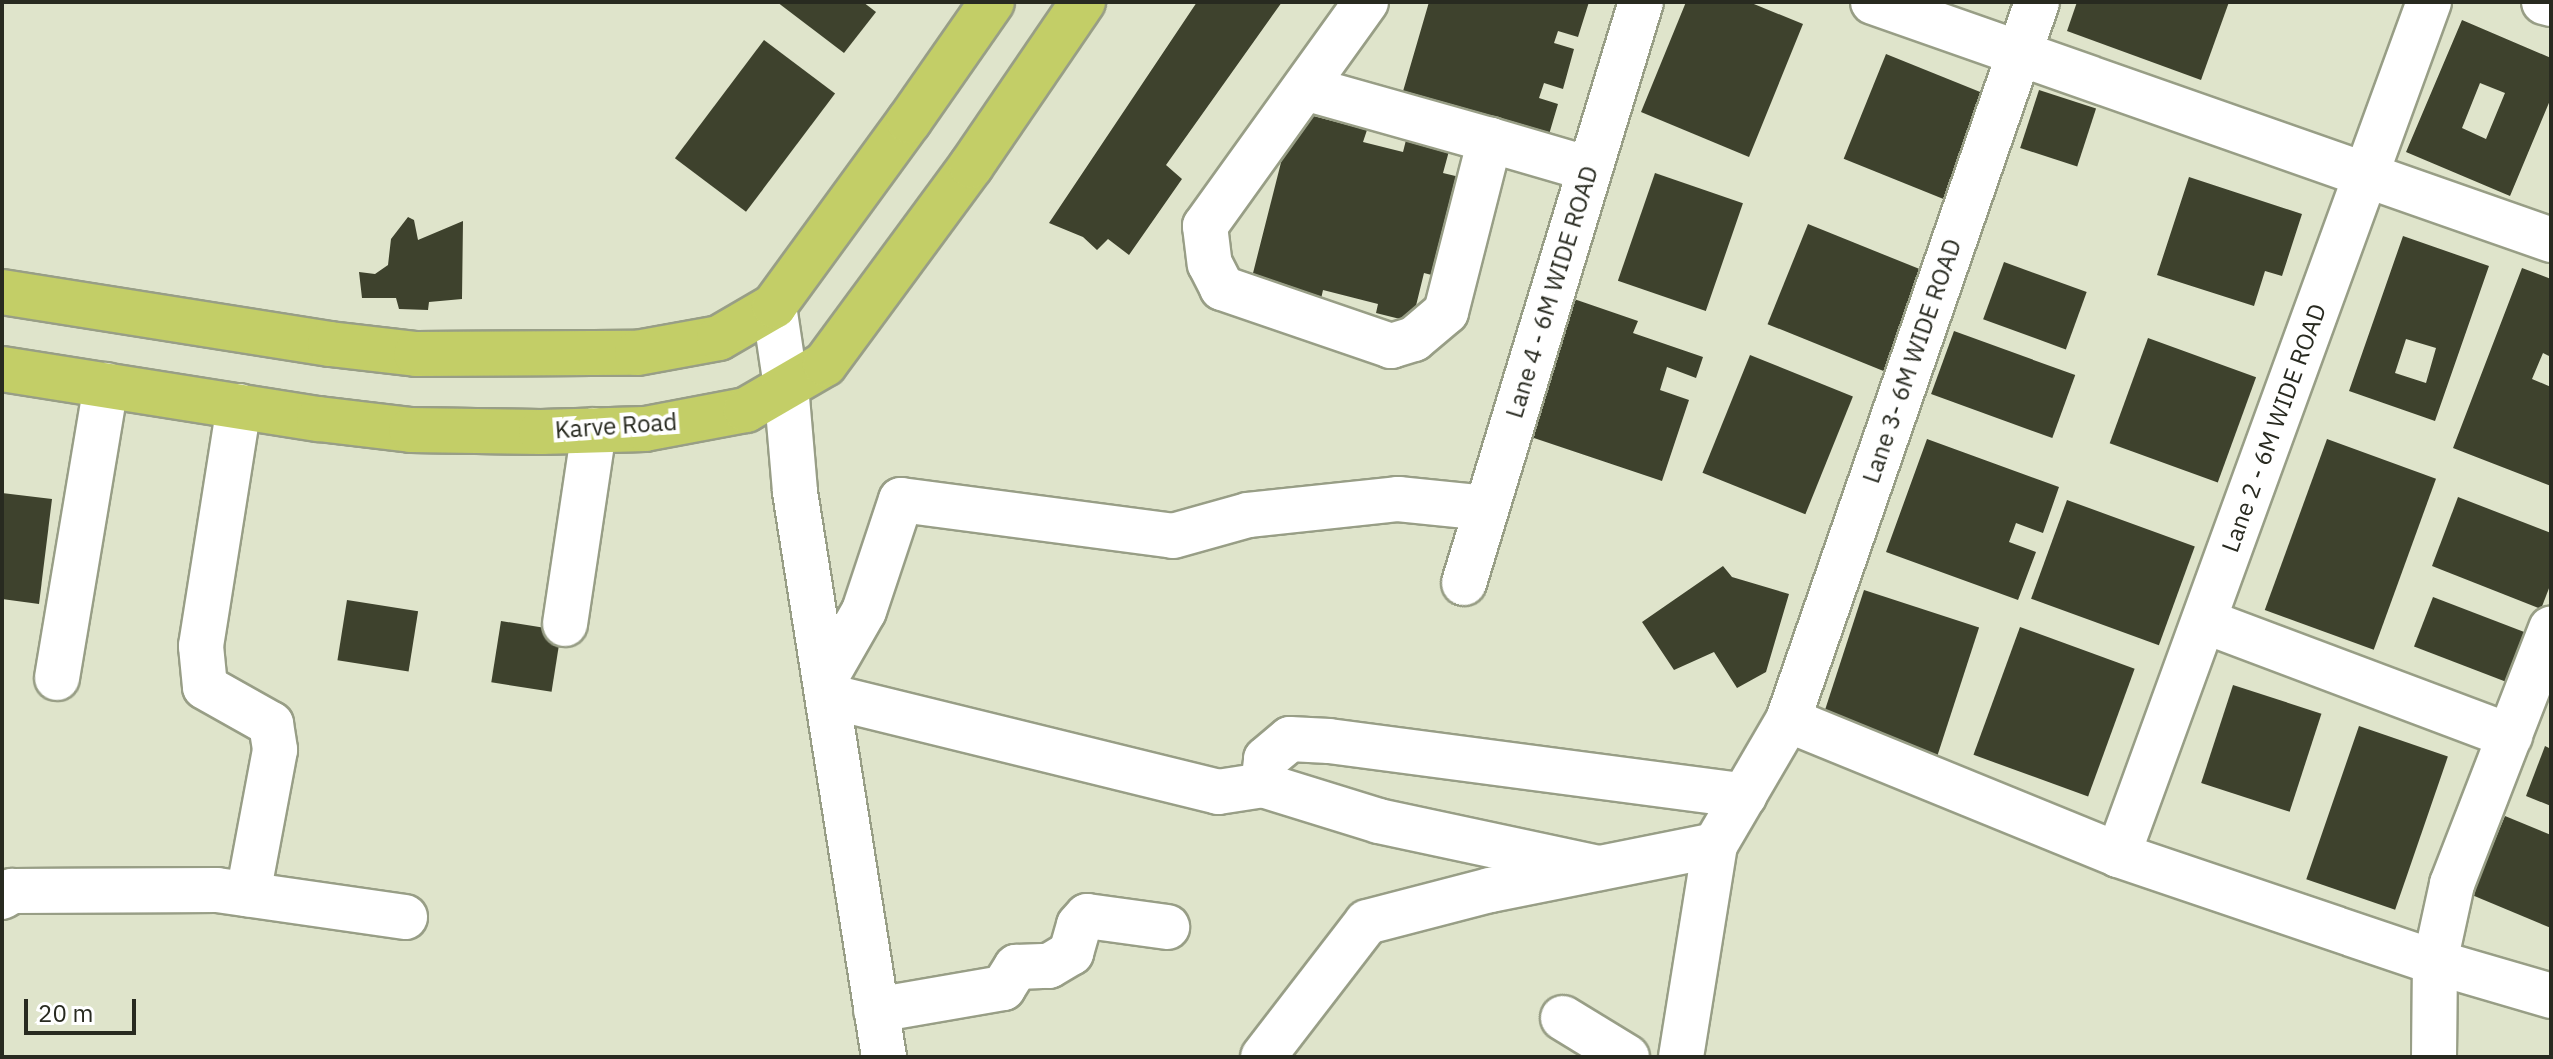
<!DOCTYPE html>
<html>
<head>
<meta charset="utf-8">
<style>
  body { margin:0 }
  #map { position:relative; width:2553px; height:1059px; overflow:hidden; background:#dfe4cb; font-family:"IBM Plex Sans",sans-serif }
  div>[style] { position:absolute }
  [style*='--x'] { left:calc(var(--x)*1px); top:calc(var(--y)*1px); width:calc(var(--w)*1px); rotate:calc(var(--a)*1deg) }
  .building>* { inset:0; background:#3e422d; transform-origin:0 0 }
  .roads { filter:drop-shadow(2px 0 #989e86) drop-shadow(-2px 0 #989e86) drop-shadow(0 2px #989e86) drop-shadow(0 -2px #989e86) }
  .minor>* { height:44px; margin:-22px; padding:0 22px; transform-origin:22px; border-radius:22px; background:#fff }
  .tertiary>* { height:44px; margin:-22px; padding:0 22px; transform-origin:22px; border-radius:22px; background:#fff }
  .primary>* { height:44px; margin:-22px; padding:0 22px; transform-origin:22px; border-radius:22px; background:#c3ce67 }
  span { translate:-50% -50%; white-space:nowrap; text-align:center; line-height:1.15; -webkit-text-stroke:8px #fff; paint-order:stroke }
  .street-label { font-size:24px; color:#282a20 }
  .frame { position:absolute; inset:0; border:4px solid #282a20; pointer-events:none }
  .scale { position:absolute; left:24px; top:999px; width:112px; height:36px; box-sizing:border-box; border:4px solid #282a20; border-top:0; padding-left:10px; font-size:24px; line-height:28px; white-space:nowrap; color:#282a20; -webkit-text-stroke:6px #fff; paint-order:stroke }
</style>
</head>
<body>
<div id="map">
  <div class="building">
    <div style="clip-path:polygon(777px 2px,863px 2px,876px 12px,844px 53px)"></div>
    <div style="clip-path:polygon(1197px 2px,1282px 2px,1166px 165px,1182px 179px,1129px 255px,1108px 239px,1097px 250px,1083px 237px,1049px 223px)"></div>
    <div style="clip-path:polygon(1429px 2px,1589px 2px,1578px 37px,1558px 31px,1554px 43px,1574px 49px,1563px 89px,1544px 83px,1539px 98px,1558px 104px,1545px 148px,1502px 135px,1506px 121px,1460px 107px,1456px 121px,1399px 105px)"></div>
    <div style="clip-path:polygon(1686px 2px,1749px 2px,1803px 24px,1749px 157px,1641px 112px)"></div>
    <div style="clip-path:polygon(2077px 2px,2229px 2px,2201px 80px,2067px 31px)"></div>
    <div style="clip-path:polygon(evenodd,2462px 20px,2551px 58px,2551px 98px,2510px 196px,2406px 152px,2462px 20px,2480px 83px,2505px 93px,2486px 139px,2462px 128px,2480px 83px)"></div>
    <div style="left:764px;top:40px;width:89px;height:148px;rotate:37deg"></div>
    <div style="left:1886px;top:54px;width:113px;height:113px;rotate:22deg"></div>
    <div style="left:2039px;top:90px;width:60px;height:61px;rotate:18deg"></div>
    <div style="clip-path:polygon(1294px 111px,1367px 130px,1363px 142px,1403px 152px,1406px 140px,1449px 151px,1443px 173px,1476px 181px,1451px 280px,1424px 273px,1412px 322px,1376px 313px,1378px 304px,1323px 290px,1321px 299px,1251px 281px)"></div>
    <div style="left:1655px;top:173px;width:93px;height:114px;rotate:19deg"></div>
    <div style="clip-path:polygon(2189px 177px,2302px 214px,2282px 276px,2265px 271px,2254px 306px,2157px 275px)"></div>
    <div style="clip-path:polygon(408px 217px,414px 220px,418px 240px,463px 221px,462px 299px,429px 302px,428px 310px,399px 309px,396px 298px,362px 298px,359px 272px,375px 274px,388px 265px,391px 239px)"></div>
    <div style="left:1808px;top:224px;width:129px;height:108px;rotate:22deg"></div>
    <div style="clip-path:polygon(evenodd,2403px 236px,2489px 266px,2435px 421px,2349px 391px,2403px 236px,2406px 339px,2436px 348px,2426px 383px,2395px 373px,2406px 339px)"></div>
    <div style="left:2004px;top:262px;width:88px;height:61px;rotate:20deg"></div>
    <div style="clip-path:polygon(2522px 268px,2551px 279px,2551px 357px,2543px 353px,2532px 379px,2551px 387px,2551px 486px,2453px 448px)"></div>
    <div style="clip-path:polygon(1574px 299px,1638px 321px,1633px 333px,1703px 357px,1696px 378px,1667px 367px,1660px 390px,1689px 400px,1662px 481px,1528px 436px)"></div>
    <div style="left:1954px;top:331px;width:129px;height:67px;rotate:20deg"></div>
    <div style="left:2148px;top:338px;width:115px;height:112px;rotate:20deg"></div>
    <div style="left:1750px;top:355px;width:111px;height:127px;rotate:22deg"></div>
    <div style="clip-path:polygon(1927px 439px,2059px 487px,2043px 533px,2016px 523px,2009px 542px,2036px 552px,2018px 600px,1886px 552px)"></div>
    <div style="left:2327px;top:439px;width:116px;height:182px;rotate:20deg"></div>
    <div style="clip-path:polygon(2px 493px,52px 499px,39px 604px,2px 599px)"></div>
    <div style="clip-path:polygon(2458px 497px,2551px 533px,2551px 583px,2541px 609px,2432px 566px)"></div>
    <div style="left:2067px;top:500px;width:136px;height:105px;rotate:20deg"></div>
    <div style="clip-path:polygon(1723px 566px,1732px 577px,1789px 594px,1766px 672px,1737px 688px,1714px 652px,1674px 670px,1642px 622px)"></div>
    <div style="left:1864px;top:590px;width:121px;height:148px;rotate:18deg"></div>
    <div style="left:2433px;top:597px;width:104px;height:53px;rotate:21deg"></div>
    <div style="left:347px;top:600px;width:72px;height:61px;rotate:9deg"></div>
    <div style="left:501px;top:621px;width:61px;height:62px;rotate:9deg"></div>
    <div style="left:2020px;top:627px;width:122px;height:136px;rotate:20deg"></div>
    <div style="left:2233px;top:685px;width:93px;height:103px;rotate:18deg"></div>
    <div style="left:2359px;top:726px;width:94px;height:162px;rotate:19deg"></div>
    <div style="clip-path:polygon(2545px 746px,2551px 749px,2551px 806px,2526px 796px)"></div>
    <div style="clip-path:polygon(2505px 816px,2551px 835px,2551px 928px,2472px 895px)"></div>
  </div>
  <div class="roads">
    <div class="minor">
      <div style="--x:1366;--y:2;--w:276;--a:125.7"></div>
      <div style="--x:1205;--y:226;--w:38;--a:83"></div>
      <div style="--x:1210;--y:264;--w:27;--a:63"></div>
      <div style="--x:1222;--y:288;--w:179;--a:18.9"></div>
      <div style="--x:1391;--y:346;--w:24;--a:-17"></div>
      <div style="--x:1414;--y:339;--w:42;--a:-40.2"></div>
      <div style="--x:1446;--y:312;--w:178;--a:-75.7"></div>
      <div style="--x:1490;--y:140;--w:104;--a:16.2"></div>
      <div style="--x:1873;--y:2;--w:719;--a:19.34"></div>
      <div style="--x:2544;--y:2;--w:7;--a:16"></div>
      <div style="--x:1305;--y:88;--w:192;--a:15.7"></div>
      <div style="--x:239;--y:406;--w:243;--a:99"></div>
      <div style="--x:201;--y:646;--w:41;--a:84.4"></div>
      <div style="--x:205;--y:687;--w:76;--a:29.3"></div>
      <div style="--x:271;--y:724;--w:26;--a:81"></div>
      <div style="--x:275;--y:750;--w:147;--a:100.6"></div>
      <div style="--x:1464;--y:583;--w:607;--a:-73.06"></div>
      <div style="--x:2204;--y:621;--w:327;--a:20.6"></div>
      <div style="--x:565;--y:624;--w:196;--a:-81.5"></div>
      <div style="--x:57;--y:678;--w:297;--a:-80.5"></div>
      <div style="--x:825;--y:679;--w:78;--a:-60.2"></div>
      <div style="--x:864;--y:611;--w:117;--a:-71.6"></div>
      <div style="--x:901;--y:500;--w:274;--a:7.5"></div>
      <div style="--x:1173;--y:536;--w:78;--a:-15.6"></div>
      <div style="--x:1248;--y:515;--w:151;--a:-6.1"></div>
      <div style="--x:1398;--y:499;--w:89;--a:5.8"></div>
      <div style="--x:828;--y:696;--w:402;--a:13.8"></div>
      <div style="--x:1218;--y:792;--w:46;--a:-8.8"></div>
      <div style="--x:1788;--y:720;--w:357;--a:22.2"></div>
      <div style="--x:2118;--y:855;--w:335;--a:18.7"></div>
      <div style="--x:2435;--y:962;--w:121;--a:16.3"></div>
      <div style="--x:2118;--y:855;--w:908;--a:-69.97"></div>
      <div style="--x:1598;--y:868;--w:224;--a:-167.9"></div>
      <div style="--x:1379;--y:821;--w:121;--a:-162.8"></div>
      <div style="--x:1263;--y:785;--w:26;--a:-83"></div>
      <div style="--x:1266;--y:759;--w:31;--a:-40"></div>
      <div style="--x:1290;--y:739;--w:39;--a:3"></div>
      <div style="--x:1329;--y:741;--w:419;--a:7.5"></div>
      <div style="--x:2;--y:897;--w:12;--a:-31"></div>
      <div style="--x:12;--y:891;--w:205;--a:-0.3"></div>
      <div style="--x:217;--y:890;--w:190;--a:8.2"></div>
      <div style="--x:876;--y:1010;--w:129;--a:-9.8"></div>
      <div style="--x:1003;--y:988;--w:25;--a:-58"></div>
      <div style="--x:1016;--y:967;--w:33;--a:-2"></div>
      <div style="--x:1049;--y:966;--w:26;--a:-31"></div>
      <div style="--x:1071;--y:953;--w:29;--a:-74"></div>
      <div style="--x:1079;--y:925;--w:12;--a:-48"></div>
      <div style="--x:1087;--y:916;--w:81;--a:7.8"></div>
      <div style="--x:1563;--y:1018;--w:75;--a:31.4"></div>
      <div style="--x:1263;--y:1057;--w:170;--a:-52.4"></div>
      <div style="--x:1367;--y:922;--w:127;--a:-14.6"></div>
      <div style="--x:1490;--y:890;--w:229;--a:-11.3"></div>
      <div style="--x:1681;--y:1057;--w:215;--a:-80.9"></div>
      <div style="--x:1715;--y:845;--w:145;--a:-59.7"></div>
      <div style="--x:1788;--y:720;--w:760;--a:-70.87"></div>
      <div style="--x:2434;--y:1057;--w:95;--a:-89.4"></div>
      <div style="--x:2435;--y:962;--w:80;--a:-77.7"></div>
      <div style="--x:2452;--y:884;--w:274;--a:-68.8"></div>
    </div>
    <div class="tertiary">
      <div style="--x:774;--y:306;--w:81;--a:81.5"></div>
      <div style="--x:786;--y:386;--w:106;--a:85.1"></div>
      <div style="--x:795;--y:492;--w:572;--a:81.05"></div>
    </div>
    <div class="primary">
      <div style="--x:2;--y:292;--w:332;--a:9"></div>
      <div style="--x:330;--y:344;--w:87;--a:6.6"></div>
      <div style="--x:416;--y:354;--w:221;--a:-0.3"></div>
      <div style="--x:637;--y:353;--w:83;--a:-10.4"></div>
      <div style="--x:719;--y:338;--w:64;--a:-30.2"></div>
      <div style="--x:774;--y:306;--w:229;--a:-53.9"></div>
      <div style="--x:909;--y:121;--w:145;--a:-55.1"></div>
      <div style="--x:2;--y:369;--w:321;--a:9"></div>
      <div style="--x:319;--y:419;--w:93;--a:6.8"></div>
      <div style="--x:411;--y:430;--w:130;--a:0.9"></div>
      <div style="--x:541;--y:432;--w:104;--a:-1.7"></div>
      <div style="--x:645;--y:429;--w:103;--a:-10.7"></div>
      <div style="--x:746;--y:410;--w:91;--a:-30.2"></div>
      <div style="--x:825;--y:364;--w:246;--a:-53.6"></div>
      <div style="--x:971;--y:166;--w:199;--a:-55.7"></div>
    </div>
  </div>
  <div class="street-label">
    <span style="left:1552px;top:292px;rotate:-73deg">Lane 4 - 6M WIDE ROAD</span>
    <span style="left:1912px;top:361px;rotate:-71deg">Lane 3- 6M WIDE ROAD</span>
    <span style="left:616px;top:426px;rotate:-4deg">Karve Road</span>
    <span style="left:2274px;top:428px;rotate:-70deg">Lane 2 - 6M WIDE ROAD</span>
  </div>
  <div class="frame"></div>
  <div class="scale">20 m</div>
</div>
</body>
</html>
